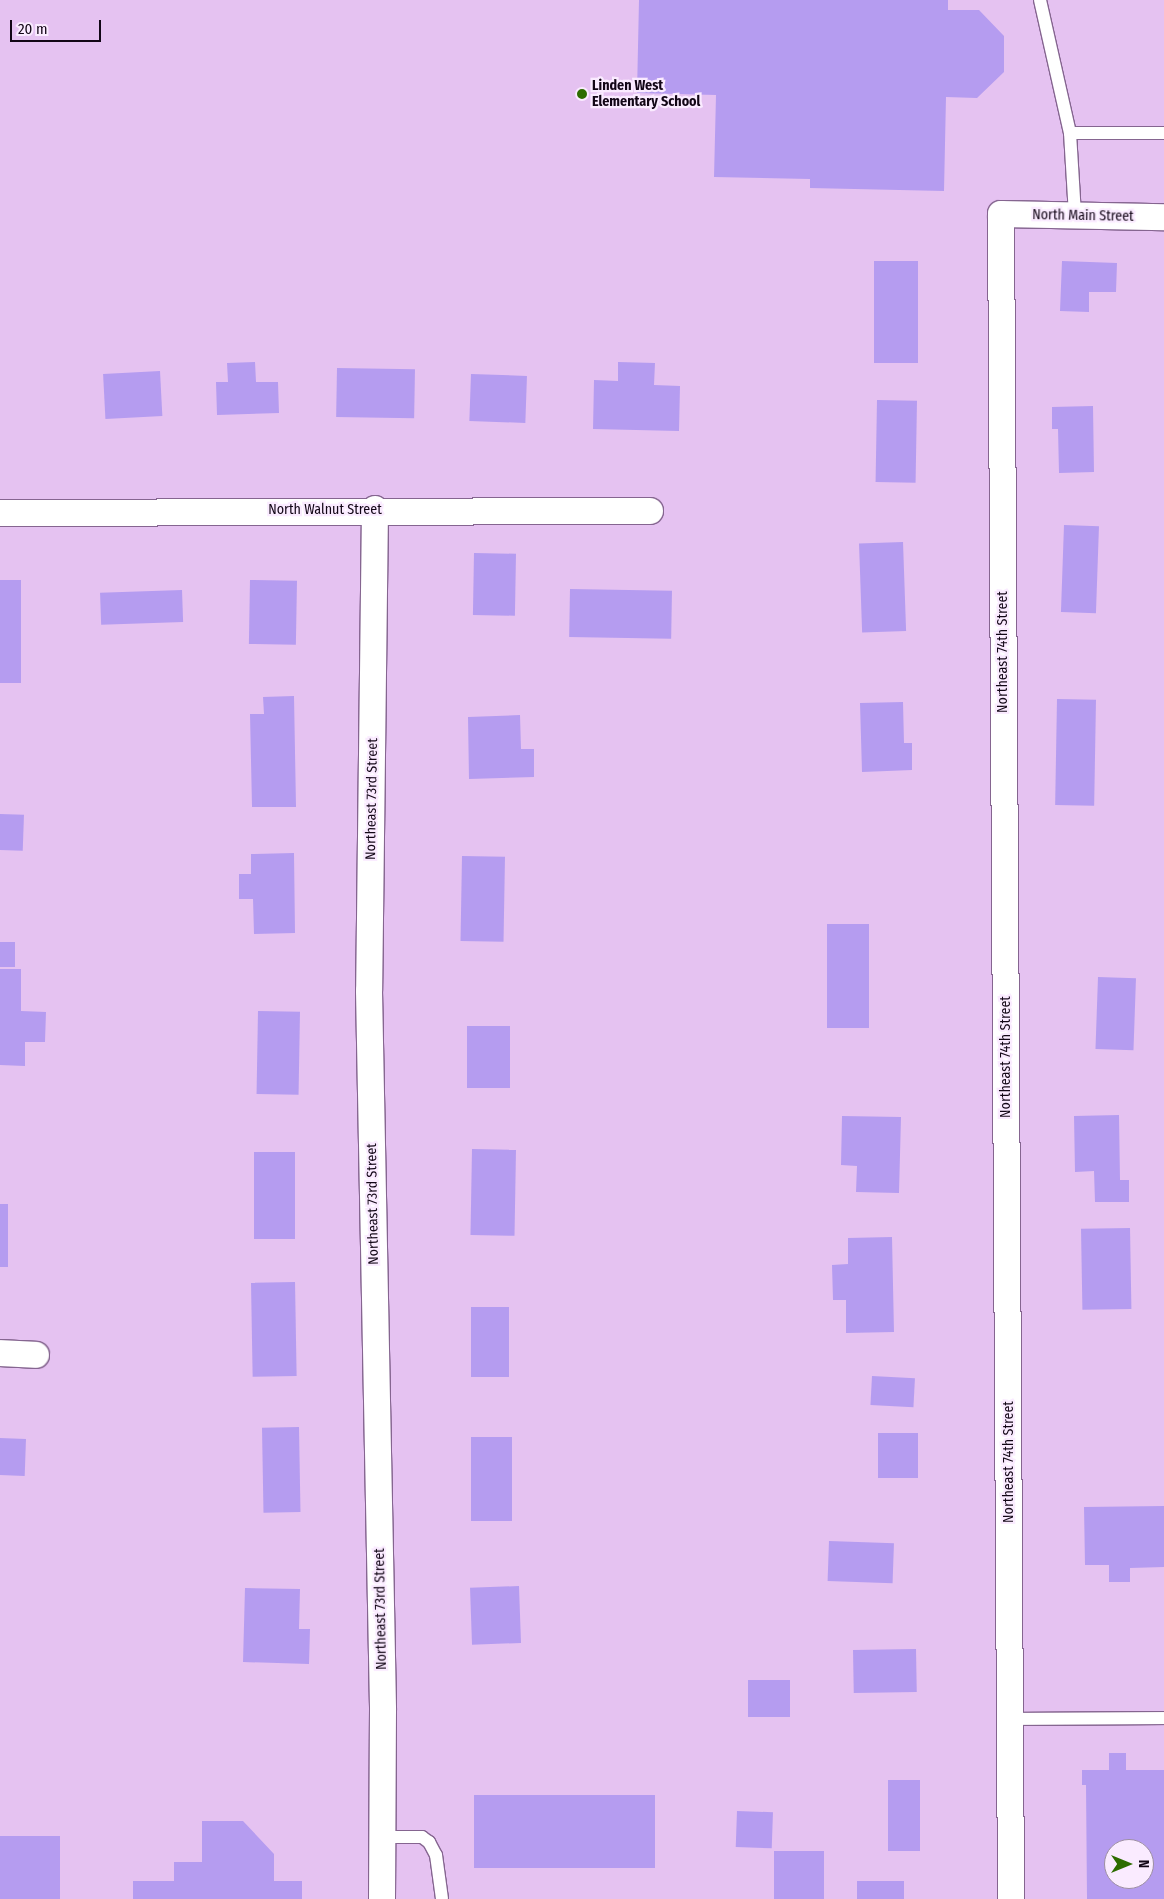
<!DOCTYPE html>
<html>
<head>
<meta charset="utf-8">
<style>
  body { margin:0 }
  #map { position:relative; width:1164px; height:1899px; overflow:hidden; background:#e5c2f1; font-family:"Fira Sans Condensed",sans-serif }
  div>[style] { position:absolute }
  [style*='--x'] { left:calc(var(--x)*1px); top:calc(var(--y)*1px); width:calc(var(--w)*1px); rotate:calc(var(--a)*1deg) }
  .building>* { inset:0; background:#b59cf0; transform-origin:0 0 }
  .roads { filter:drop-shadow(1px 0 #856590) drop-shadow(-1px 0 #856590) drop-shadow(0 1px #856590) drop-shadow(0 -1px #856590) }
  .lane>* { height:12px; margin:-6px; padding:0 6px; transform-origin:6px; border-radius:6px; background:#fff }
  .street>* { height:26px; margin:-13px; padding:0 13px; transform-origin:13px; border-radius:13px; background:#fff }
  .dots>* { width:14px; height:14px; translate:-50% -50%; box-sizing:border-box; border:2px solid #faebff; border-radius:50% }
  span { translate:-50% -50%; white-space:nowrap; text-align:center; line-height:1.15; -webkit-text-stroke:4.5px #faebff; paint-order:stroke }
  .poi-label { font-size:14px; color:#120616; font-weight:700 }
  .left { translate:0 -50%; text-align:left }
  .street-label { font-size:14px; color:#120616 }
  .north { position:absolute; left:1104px; top:1839px; width:50px; height:50px; box-sizing:border-box; background:#faebff; border:1px solid #9d8fa2; border-radius:50%; rotate:90deg; font-size:14px; font-weight:700; line-height:20px; text-align:center; color:#120616 }
  .north::after { content:''; display:block; margin:auto; width:18px; height:22px; background:#2d6c00; clip-path:polygon(50% 0,100% 100%,50% 72%,0 100%) }
  .scale { position:absolute; left:10px; top:20px; width:91px; height:22px; box-sizing:border-box; border:2px solid #120616; border-top:0; padding-left:6px; font-size:15px; line-height:18px; white-space:nowrap; color:#120616; -webkit-text-stroke:4px #faebff; paint-order:stroke }
</style>
</head>
<body>
<div id="map">
  <div class="building">
    <div style="clip-path:polygon(639px 0,948px 0,948px 10px,979px 10px,1004px 36px,1004px 72px,977px 98px,946px 97px,944px 191px,810px 188px,810px 179px,714px 177px,716px 95px,637px 93px)"></div>
    <div style="left:874px;top:261px;width:44px;height:102px"></div>
    <div style="clip-path:polygon(1062px 261px,1117px 263px,1116px 292px,1089px 292px,1089px 312px,1060px 311px)"></div>
    <div style="clip-path:polygon(255px 362px,256px 382px,278px 382px,279px 413px,217px 415px,216px 382px,228px 382px,227px 363px)"></div>
    <div style="clip-path:polygon(618px 362px,655px 363px,654px 385px,680px 386px,679px 431px,593px 429px,594px 380px,618px 381px)"></div>
    <div style="left:337px;top:368px;width:78px;height:49px;rotate:1deg"></div>
    <div style="left:160px;top:371px;width:45px;height:57px;rotate:87deg"></div>
    <div style="left:471px;top:374px;width:56px;height:47px;rotate:2deg"></div>
    <div style="left:877px;top:400px;width:40px;height:82px;rotate:1deg"></div>
    <div style="clip-path:polygon(1093px 406px,1094px 472px,1059px 473px,1058px 429px,1052px 429px,1052px 407px)"></div>
    <div style="left:1064px;top:525px;width:35px;height:87px;rotate:2deg"></div>
    <div style="left:903px;top:542px;width:89px;height:44px;rotate:88deg"></div>
    <div style="left:474px;top:553px;width:42px;height:62px;rotate:1deg"></div>
    <div style="left:0;top:580px;width:21px;height:103px"></div>
    <div style="left:250px;top:580px;width:47px;height:64px;rotate:1deg"></div>
    <div style="left:570px;top:589px;width:102px;height:48px;rotate:1deg"></div>
    <div style="left:182px;top:590px;width:32px;height:82px;rotate:88deg"></div>
    <div style="clip-path:polygon(294px 696px,296px 807px,252px 807px,250px 714px,264px 714px,263px 697px)"></div>
    <div style="left:1057px;top:699px;width:39px;height:106px;rotate:1deg"></div>
    <div style="clip-path:polygon(903px 702px,904px 743px,912px 743px,912px 770px,862px 772px,860px 703px)"></div>
    <div style="clip-path:polygon(520px 715px,521px 749px,534px 749px,534px 777px,469px 779px,468px 717px)"></div>
    <div style="left:0;top:814px;width:24px;height:36px;rotate:2deg"></div>
    <div style="clip-path:polygon(294px 853px,295px 933px,254px 934px,253px 899px,239px 899px,239px 874px,251px 874px,251px 854px)"></div>
    <div style="left:462px;top:856px;width:43px;height:85px;rotate:1deg"></div>
    <div style="left:827px;top:924px;width:42px;height:104px"></div>
    <div style="left:0;top:942px;width:15px;height:25px"></div>
    <div style="clip-path:polygon(0 969px,21px 969px,21px 1011px,46px 1012px,45px 1042px,25px 1042px,25px 1066px,0 1065px)"></div>
    <div style="left:1098px;top:977px;width:38px;height:72px;rotate:2deg"></div>
    <div style="left:258px;top:1011px;width:42px;height:83px;rotate:1deg"></div>
    <div style="left:467px;top:1026px;width:43px;height:62px"></div>
    <div style="clip-path:polygon(1119px 1115px,1120px 1180px,1129px 1180px,1129px 1202px,1095px 1202px,1094px 1171px,1075px 1172px,1074px 1116px)"></div>
    <div style="clip-path:polygon(842px 1116px,901px 1117px,899px 1193px,856px 1192px,857px 1166px,841px 1165px)"></div>
    <div style="left:472px;top:1149px;width:44px;height:86px;rotate:1deg"></div>
    <div style="left:254px;top:1152px;width:41px;height:87px"></div>
    <div style="left:0;top:1204px;width:8px;height:63px"></div>
    <div style="left:1130px;top:1228px;width:81px;height:49px;rotate:89deg"></div>
    <div style="clip-path:polygon(892px 1237px,894px 1332px,846px 1333px,846px 1300px,833px 1300px,832px 1265px,848px 1264px,848px 1238px)"></div>
    <div style="left:295px;top:1282px;width:94px;height:44px;rotate:89deg"></div>
    <div style="left:471px;top:1307px;width:38px;height:70px"></div>
    <div style="left:872px;top:1376px;width:43px;height:29px;rotate:3deg"></div>
    <div style="left:299px;top:1427px;width:85px;height:37px;rotate:89deg"></div>
    <div style="left:878px;top:1433px;width:40px;height:45px"></div>
    <div style="left:471px;top:1437px;width:41px;height:84px"></div>
    <div style="left:0;top:1438px;width:26px;height:37px;rotate:2deg"></div>
    <div style="clip-path:polygon(1164px 1506px,1164px 1567px,1130px 1568px,1130px 1582px,1109px 1582px,1109px 1565px,1085px 1565px,1084px 1507px)"></div>
    <div style="left:829px;top:1541px;width:65px;height:40px;rotate:2deg"></div>
    <div style="left:519px;top:1586px;width:57px;height:49px;rotate:88deg"></div>
    <div style="clip-path:polygon(245px 1588px,300px 1589px,299px 1629px,310px 1629px,309px 1664px,243px 1662px)"></div>
    <div style="left:916px;top:1649px;width:43px;height:63px;rotate:89deg"></div>
    <div style="left:748px;top:1680px;width:42px;height:37px"></div>
    <div style="clip-path:polygon(evenodd,1109px 1753px,1126px 1753px,1126px 1770px,1164px 1770px,1164px 1899px,1087px 1899px,1086px 1785px,1082px 1785px,1082px 1770px,1109px 1770px,1109px 1753px,1114px 1849px,1144px 1849px,1144px 1879px,1114px 1879px,1114px 1849px)"></div>
    <div style="left:888px;top:1780px;width:32px;height:71px"></div>
    <div style="left:655px;top:1795px;width:73px;height:181px;rotate:90deg"></div>
    <div style="left:737px;top:1811px;width:36px;height:36px;rotate:2deg"></div>
    <div style="clip-path:polygon(202px 1821px,243px 1821px,274px 1854px,274px 1881px,302px 1881px,302px 1899px,133px 1899px,133px 1881px,174px 1881px,174px 1862px,202px 1862px)"></div>
    <div style="left:0;top:1836px;width:60px;height:63px"></div>
    <div style="left:774px;top:1851px;width:50px;height:48px"></div>
    <div style="left:857px;top:1881px;width:47px;height:18px"></div>
  </div>
  <div class="roads">
    <div class="lane">
      <div style="--x:1040;--y:0;--w:136;--a:77.3"></div>
      <div style="--x:1070;--y:133;--w:82;--a:86.5"></div>
      <div style="--x:1070;--y:133;--w:94;--a:0"></div>
      <div style="--x:1010;--y:1719;--w:154;--a:-0.4"></div>
      <div style="--x:382;--y:1837;--w:40;--a:0"></div>
      <div style="--x:422;--y:1837;--w:9;--a:36"></div>
      <div style="--x:429;--y:1842;--w:15;--a:62"></div>
      <div style="--x:436;--y:1855;--w:44;--a:82.2"></div>
    </div>
    <div class="street">
      <div style="--x:375;--y:509;--w:482;--a:90.7"></div>
      <div style="--x:369;--y:991;--w:719;--a:88.88"></div>
      <div style="--x:383;--y:1710;--w:189;--a:90.3"></div>
      <div style="--x:0;--y:513;--w:650;--a:-0.18"></div>
      <div style="--x:0;--y:1353;--w:36;--a:3"></div>
      <div style="--x:1011;--y:1899;--w:1685;--a:-90.34"></div>
      <div style="--x:1001;--y:214;--w:163;--a:1.1"></div>
    </div>
  </div>
  <div class="dots">
    <div style="left:582px;top:94px;background:#2d6c00"></div>
  </div>
  <div class="poi-label">
    <span class="left" style="left:592px;top:94px">Linden West<br>Elementary School</span>
  </div>
  <div class="street-label">
    <span style="left:1083px;top:216px;rotate:1deg">North Main Street</span>
    <span style="left:325px;top:510px">North Walnut Street</span>
    <span style="left:1003px;top:652px;rotate:-90deg">Northeast 74th Street</span>
    <span style="left:372px;top:799px;rotate:-89deg">Northeast 73rd Street</span>
    <span style="left:1006px;top:1057px;rotate:-90deg">Northeast 74th Street</span>
    <span style="left:373px;top:1204px;rotate:-91deg">Northeast 73rd Street</span>
    <span style="left:1009px;top:1462px;rotate:-90deg">Northeast 74th Street</span>
    <span style="left:381px;top:1609px;rotate:-91deg">Northeast 73rd Street</span>
  </div>
  <div class="north">N</div>
  <div class="scale">20 m</div>
</div>
</body>
</html>
